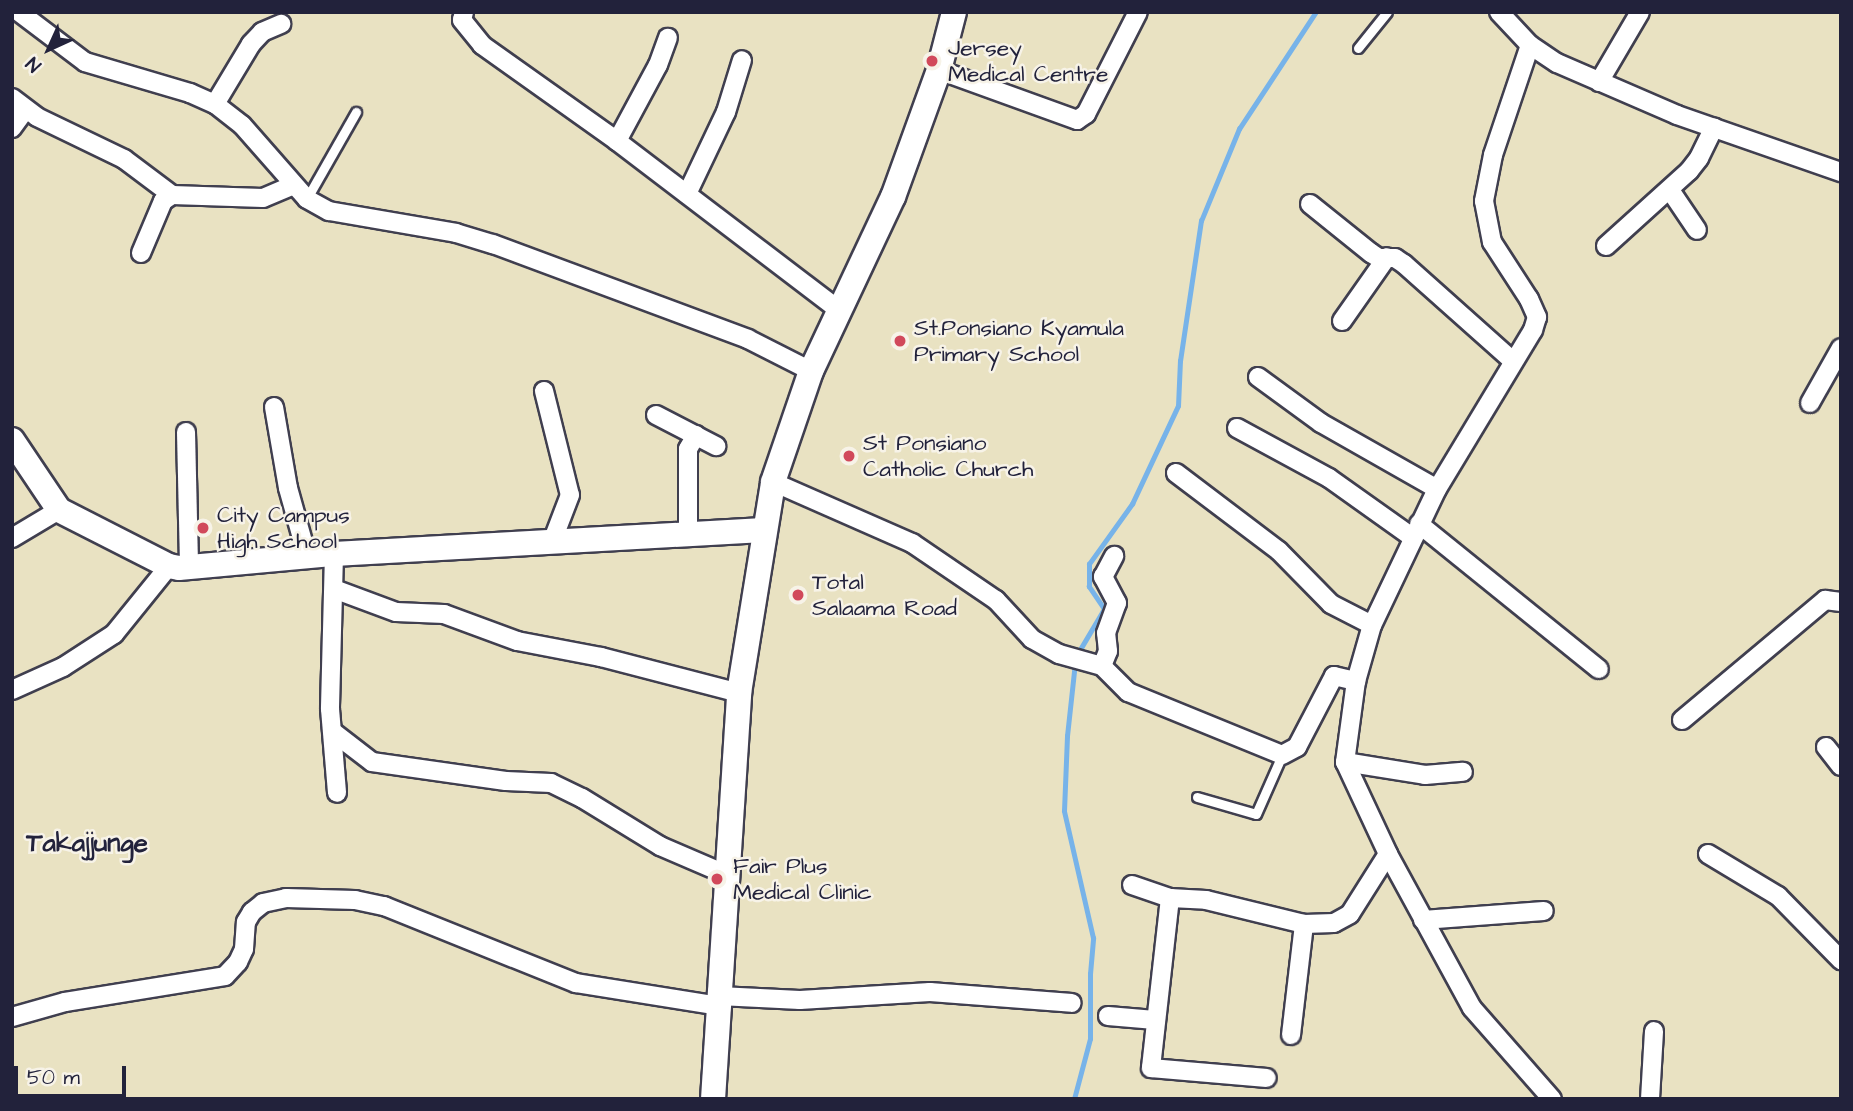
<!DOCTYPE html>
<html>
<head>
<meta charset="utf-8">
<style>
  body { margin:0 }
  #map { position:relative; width:1853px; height:1111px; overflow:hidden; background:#e9e2c2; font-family:"Architects Daughter",sans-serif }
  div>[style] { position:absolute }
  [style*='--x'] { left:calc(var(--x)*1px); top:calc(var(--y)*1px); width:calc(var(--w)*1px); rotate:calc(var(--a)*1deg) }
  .stream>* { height:4.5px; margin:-2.25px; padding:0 2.25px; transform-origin:2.25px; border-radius:2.25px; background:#77b3e9 }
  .roads { filter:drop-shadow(2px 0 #403f4f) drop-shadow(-2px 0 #403f4f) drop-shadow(0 2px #403f4f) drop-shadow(0 -2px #403f4f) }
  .lane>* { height:9px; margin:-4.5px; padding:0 4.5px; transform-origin:4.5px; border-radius:4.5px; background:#fff }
  .street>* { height:18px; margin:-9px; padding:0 9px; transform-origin:9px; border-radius:9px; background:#fff }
  .secondary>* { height:24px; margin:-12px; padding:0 12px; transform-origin:12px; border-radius:12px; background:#fff }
  .dots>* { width:19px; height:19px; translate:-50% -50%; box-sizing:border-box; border:4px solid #f7f3e8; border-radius:50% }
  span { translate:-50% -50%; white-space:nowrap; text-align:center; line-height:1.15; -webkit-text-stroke:5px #f7f3e8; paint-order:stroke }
  .poi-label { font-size:23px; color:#22223b }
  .left { translate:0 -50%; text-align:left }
  .quarter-label { font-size:26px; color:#22223b; font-weight:700 }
  .frame { position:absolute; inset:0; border:14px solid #22223b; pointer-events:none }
  .north { position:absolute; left:14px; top:14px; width:70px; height:70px; -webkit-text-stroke:5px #f7f3e8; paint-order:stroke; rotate:225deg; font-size:19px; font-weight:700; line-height:28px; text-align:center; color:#22223b }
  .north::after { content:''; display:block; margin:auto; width:24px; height:32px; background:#22223b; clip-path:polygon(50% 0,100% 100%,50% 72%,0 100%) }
  .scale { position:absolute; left:14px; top:1066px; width:112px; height:32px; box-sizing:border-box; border:4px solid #22223b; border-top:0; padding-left:9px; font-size:21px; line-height:24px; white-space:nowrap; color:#22223b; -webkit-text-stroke:5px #f7f3e8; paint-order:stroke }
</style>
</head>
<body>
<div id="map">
  <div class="stream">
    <div style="--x:1078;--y:653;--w:51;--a:-59.4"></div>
    <div style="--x:1104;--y:609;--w:27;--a:-124"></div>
    <div style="--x:1089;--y:587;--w:23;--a:-90"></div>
    <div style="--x:1089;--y:564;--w:74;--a:-54.4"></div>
    <div style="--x:1132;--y:504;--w:108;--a:-64.9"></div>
    <div style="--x:1178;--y:406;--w:45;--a:-87.5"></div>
    <div style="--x:1180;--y:361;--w:142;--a:-81.5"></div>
    <div style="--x:1201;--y:221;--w:100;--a:-67.6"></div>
    <div style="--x:1239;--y:129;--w:140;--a:-56.7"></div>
    <div style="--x:1074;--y:1099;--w:62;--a:-75.1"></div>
    <div style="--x:1090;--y:1039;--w:65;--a:-90"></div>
    <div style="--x:1090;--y:974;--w:36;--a:-85"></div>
    <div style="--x:1093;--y:938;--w:130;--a:-102.9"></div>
    <div style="--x:1064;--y:811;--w:75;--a:-87.7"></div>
    <div style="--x:1067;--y:736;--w:74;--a:-83.8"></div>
  </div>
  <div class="roads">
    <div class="lane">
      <div style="--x:1358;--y:48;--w:46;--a:-51.1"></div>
      <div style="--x:307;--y:198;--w:99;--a:-60.3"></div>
      <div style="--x:1197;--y:797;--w:61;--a:16.1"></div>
      <div style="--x:1256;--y:814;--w:64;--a:-66.2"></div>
    </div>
    <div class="street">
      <div style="--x:19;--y:12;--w:83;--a:37.1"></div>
      <div style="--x:85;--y:62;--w:109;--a:16.4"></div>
      <div style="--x:190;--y:93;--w:27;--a:24"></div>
      <div style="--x:215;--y:104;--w:34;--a:38"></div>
      <div style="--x:242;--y:125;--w:98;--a:48.7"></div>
      <div style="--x:307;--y:199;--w:25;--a:29"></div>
      <div style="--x:329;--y:211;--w:129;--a:9.8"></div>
      <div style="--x:456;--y:233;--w:39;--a:17"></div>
      <div style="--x:493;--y:244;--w:272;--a:20.4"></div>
      <div style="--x:748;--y:339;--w:71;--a:26.9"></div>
      <div style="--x:464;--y:12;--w:8;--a:104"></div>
      <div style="--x:462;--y:20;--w:32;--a:51"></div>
      <div style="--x:482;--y:45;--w:166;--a:35.4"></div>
      <div style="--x:617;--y:141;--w:279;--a:37.3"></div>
      <div style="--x:1499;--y:12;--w:45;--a:46.8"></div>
      <div style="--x:1530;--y:45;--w:32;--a:34"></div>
      <div style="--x:1557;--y:63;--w:131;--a:23.4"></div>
      <div style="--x:1677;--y:115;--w:174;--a:19.2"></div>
      <div style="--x:1530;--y:45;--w:116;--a:108.6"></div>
      <div style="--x:1493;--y:155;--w:47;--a:101.1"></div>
      <div style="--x:1484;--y:201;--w:42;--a:79"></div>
      <div style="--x:1492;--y:242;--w:68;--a:57"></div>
      <div style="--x:1529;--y:299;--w:20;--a:66"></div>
      <div style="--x:1537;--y:317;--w:14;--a:107"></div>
      <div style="--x:1533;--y:330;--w:186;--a:121.1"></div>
      <div style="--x:1437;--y:489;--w:151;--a:115.5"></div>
      <div style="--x:1372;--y:625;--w:58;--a:105.9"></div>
      <div style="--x:1356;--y:681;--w:82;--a:97.7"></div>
      <div style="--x:1345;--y:762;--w:102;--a:64.9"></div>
      <div style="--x:1388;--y:854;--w:175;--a:61.4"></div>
      <div style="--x:1472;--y:1008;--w:121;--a:48.7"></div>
      <div style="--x:939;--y:70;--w:147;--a:19.9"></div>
      <div style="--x:1077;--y:120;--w:11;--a:-34"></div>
      <div style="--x:1086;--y:114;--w:114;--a:-63"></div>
      <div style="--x:1599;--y:82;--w:81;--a:-59.6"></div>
      <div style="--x:12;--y:98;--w:31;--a:37"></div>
      <div style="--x:37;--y:117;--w:97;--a:25.8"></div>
      <div style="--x:124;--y:159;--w:60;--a:36.9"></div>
      <div style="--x:172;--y:195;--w:91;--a:1.9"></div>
      <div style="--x:263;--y:198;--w:33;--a:-23"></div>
      <div style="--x:215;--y:104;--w:70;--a:-59"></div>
      <div style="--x:251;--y:44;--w:16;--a:-47"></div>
      <div style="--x:262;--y:32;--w:21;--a:-23"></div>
      <div style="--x:12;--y:128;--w:22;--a:-54"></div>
      <div style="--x:617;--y:141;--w:86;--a:-61.7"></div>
      <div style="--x:658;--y:65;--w:29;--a:-70"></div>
      <div style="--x:1670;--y:190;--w:48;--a:56"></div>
      <div style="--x:687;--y:194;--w:91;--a:-64.6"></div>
      <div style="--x:726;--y:112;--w:54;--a:-72.9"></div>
      <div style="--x:1310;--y:204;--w:78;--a:38.8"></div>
      <div style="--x:1371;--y:253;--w:9;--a:32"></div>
      <div style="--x:1379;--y:258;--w:16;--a:0"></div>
      <div style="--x:1395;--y:258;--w:11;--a:34"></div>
      <div style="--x:1404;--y:264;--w:146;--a:41.7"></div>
      <div style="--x:1606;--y:246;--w:112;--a:-42.1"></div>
      <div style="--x:1689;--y:171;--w:16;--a:-52"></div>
      <div style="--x:1699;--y:158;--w:34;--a:-64"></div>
      <div style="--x:141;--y:253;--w:56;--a:-67.1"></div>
      <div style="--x:163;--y:201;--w:11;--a:-34"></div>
      <div style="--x:1342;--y:321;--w:78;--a:-54.9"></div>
      <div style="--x:1258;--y:377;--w:78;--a:36.1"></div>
      <div style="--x:1321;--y:423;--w:133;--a:29.6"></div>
      <div style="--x:544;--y:391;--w:107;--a:76"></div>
      <div style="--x:570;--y:495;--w:50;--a:111"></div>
      <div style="--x:1810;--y:403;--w:63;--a:-60.6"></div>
      <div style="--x:274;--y:407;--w:82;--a:80.2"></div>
      <div style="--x:288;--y:488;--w:71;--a:74.4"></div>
      <div style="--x:656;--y:415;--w:68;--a:27.3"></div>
      <div style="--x:1237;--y:428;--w:105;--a:28.5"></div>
      <div style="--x:1329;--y:478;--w:102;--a:35.4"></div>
      <div style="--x:186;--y:432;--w:135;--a:88.7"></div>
      <div style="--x:1176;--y:473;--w:129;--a:37.1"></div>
      <div style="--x:1279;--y:551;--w:74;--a:45.5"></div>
      <div style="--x:1331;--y:604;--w:46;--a:27.1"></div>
      <div style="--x:773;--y:482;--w:152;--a:23.7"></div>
      <div style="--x:912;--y:543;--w:102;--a:34.2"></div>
      <div style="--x:996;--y:600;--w:53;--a:47.3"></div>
      <div style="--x:1032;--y:639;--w:31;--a:29"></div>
      <div style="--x:1059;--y:654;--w:45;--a:15.6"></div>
      <div style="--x:1102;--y:666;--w:37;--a:45"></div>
      <div style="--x:1128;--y:692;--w:166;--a:22.2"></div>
      <div style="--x:1282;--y:755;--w:17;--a:-28"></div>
      <div style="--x:1297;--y:747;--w:80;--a:-62.5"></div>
      <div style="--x:1334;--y:676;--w:23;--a:13"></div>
      <div style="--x:1419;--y:524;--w:231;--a:38.9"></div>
      <div style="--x:688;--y:534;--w:85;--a:-90"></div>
      <div style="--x:688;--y:449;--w:16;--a:-60"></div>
      <div style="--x:12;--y:538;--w:55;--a:-30.8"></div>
      <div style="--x:334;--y:554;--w:155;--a:91.5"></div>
      <div style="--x:330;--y:709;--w:84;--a:85.2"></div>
      <div style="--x:334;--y:589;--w:66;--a:20.4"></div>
      <div style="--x:396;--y:612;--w:48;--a:2.4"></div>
      <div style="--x:444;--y:614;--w:78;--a:20.3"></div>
      <div style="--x:517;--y:641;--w:86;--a:10.8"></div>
      <div style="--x:601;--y:657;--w:143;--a:14.6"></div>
      <div style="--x:1102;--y:666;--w:16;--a:-68"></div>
      <div style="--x:1108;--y:651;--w:18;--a:-96"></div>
      <div style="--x:1106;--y:633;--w:32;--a:-70"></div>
      <div style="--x:1117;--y:603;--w:30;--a:-118"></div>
      <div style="--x:1103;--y:577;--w:24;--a:-62"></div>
      <div style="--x:12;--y:690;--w:56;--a:-24.3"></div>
      <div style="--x:63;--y:667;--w:61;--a:-32.9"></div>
      <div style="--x:114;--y:634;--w:87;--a:-51"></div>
      <div style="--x:1682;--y:720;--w:187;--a:-40"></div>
      <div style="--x:1825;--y:600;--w:16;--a:7"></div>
      <div style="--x:333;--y:732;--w:49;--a:37.6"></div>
      <div style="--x:372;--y:762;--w:135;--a:8.1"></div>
      <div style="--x:506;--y:781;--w:45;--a:2.5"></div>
      <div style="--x:551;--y:783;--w:34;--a:26"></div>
      <div style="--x:582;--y:798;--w:92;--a:31.6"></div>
      <div style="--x:660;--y:846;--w:71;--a:23.3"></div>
      <div style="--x:1826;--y:747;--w:24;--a:52"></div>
      <div style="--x:1345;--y:762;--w:81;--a:9.2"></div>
      <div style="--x:1425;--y:775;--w:38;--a:-5"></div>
      <div style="--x:1708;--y:854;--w:82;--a:31"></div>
      <div style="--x:1778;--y:896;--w:90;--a:45.5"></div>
      <div style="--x:1132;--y:885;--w:40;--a:18.9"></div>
      <div style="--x:1170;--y:898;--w:36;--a:3"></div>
      <div style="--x:1206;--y:900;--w:101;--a:13.8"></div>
      <div style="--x:1304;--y:924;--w:30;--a:-2"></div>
      <div style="--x:1334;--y:923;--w:18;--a:-29"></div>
      <div style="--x:1350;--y:914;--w:71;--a:-57.7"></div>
      <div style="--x:1170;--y:898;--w:171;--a:96.4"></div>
      <div style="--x:1151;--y:1068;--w:116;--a:4.9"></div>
      <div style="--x:1423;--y:920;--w:121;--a:-4.3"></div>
      <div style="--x:719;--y:996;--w:81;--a:2.8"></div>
      <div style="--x:800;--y:1000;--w:130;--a:-3.5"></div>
      <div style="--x:930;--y:992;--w:142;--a:4.4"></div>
      <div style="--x:1108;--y:1016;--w:47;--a:4.9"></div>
      <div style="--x:12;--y:1017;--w:55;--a:-15.8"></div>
      <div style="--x:65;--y:1002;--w:162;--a:-9.2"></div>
      <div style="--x:225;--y:976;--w:19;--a:-47"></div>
      <div style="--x:238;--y:962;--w:14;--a:-65"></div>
      <div style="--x:244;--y:949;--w:27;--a:-86"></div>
      <div style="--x:246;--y:922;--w:12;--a:-59"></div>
      <div style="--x:252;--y:912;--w:14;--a:-39"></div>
      <div style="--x:263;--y:903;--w:24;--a:-12"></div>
      <div style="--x:286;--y:898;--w:69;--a:1.7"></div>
      <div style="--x:355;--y:900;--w:30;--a:12"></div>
      <div style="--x:384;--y:906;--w:207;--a:21.9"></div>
      <div style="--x:576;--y:983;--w:145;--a:9.1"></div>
      <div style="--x:1291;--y:1035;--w:112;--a:-83.3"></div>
      <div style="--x:1650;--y:1099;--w:68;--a:-86.6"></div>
    </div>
    <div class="secondary">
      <div style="--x:12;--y:440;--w:84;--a:56.1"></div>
      <div style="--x:59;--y:510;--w:123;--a:27"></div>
      <div style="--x:169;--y:566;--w:10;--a:11"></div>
      <div style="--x:179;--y:568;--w:156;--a:-5.2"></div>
      <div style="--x:334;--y:554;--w:430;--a:-3.2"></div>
      <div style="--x:713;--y:1099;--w:407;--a:-86.3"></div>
      <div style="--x:739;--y:693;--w:214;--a:-80.8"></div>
      <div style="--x:773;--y:482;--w:117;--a:-71.1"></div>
      <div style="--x:811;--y:371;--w:192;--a:-64.8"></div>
      <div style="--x:893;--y:197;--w:135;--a:-70.1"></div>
      <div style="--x:939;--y:70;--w:60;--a:-75.5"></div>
    </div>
  </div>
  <div class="dots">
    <div style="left:932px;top:61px;background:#d1495b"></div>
    <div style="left:900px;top:341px;background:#d1495b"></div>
    <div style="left:849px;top:456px;background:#d1495b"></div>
    <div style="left:203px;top:528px;background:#d1495b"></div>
    <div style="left:798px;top:595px;background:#d1495b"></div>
    <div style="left:717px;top:879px;background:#d1495b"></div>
  </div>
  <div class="poi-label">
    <span class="left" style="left:948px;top:61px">Jersey<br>Medical Centre</span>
    <span class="left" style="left:914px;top:341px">St.Ponsiano Kyamula<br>Primary School</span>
    <span class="left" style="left:863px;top:456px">St Ponsiano<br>Catholic Church</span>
    <span class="left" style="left:217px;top:528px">City Campus<br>High School</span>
    <span class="left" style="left:812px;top:595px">Total<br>Salaama Road</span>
    <span class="left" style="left:733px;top:879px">Fair Plus<br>Medical Clinic</span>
  </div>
  <div class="quarter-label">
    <span style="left:87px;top:844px">Takajjunge</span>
  </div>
  <div class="frame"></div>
  <div class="north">N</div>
  <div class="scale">50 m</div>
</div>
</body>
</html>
